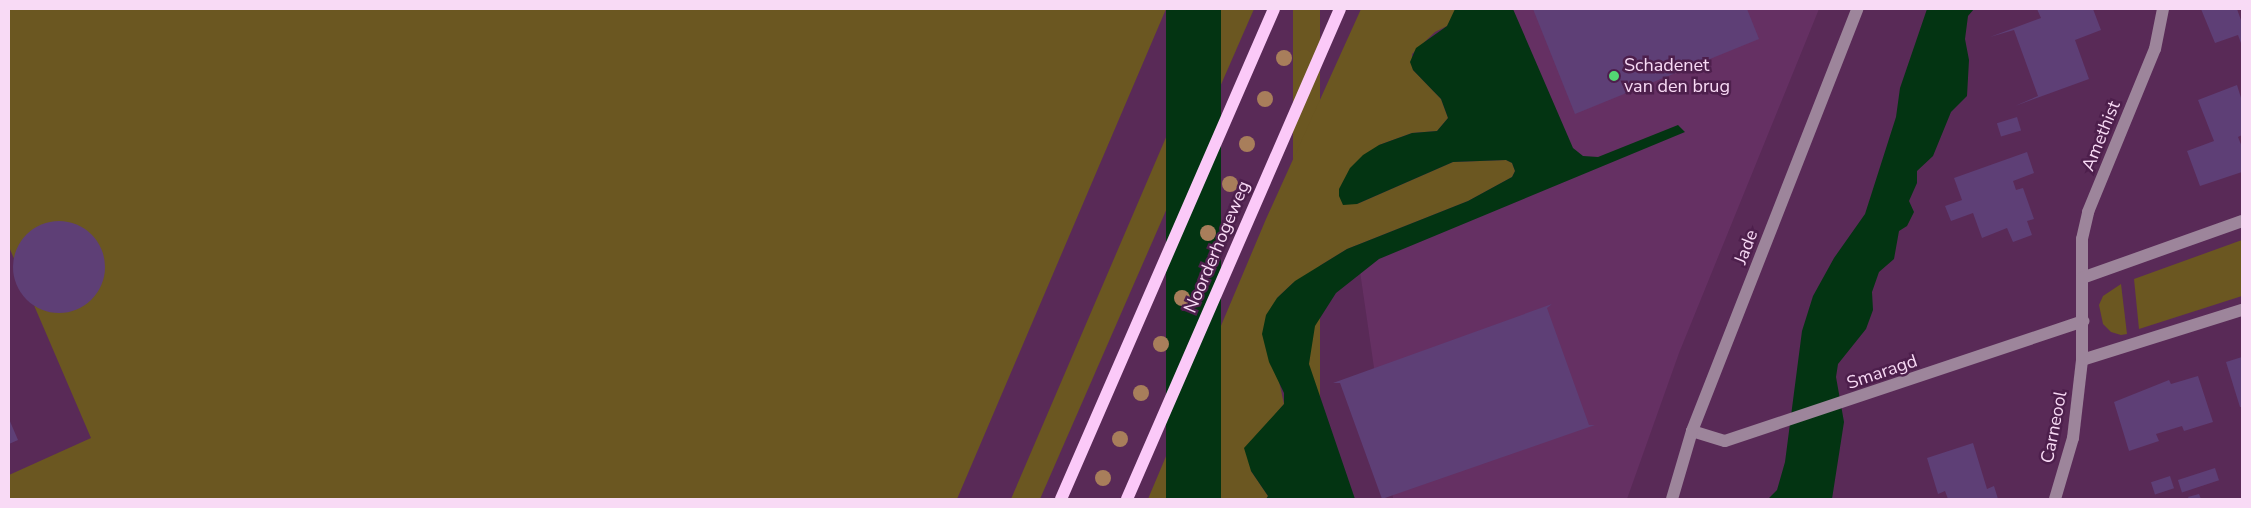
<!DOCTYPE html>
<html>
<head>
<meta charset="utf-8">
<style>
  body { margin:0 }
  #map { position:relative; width:2251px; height:508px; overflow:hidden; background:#592a57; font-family:"Nunito Sans",sans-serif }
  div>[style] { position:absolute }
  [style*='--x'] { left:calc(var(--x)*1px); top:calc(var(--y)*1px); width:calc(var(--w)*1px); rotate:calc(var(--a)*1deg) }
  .built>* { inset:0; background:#653063 }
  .green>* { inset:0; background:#6b5721; transform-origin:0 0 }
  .water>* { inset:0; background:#033412; transform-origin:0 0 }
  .building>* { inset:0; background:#5e3f76; transform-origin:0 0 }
  .round { border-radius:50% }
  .minor>* { height:12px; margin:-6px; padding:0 6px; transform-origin:6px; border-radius:6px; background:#9d859b }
  .major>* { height:12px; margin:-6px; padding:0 6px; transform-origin:6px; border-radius:6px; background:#fbc9f8 }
  .trees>* { width:16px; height:16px; margin:-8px; border-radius:50%; background:#a87e5b }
  .dots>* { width:14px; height:14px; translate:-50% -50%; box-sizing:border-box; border:2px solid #4d1f4c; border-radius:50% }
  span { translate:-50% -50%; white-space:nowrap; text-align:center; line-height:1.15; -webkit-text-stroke:5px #4d1f4c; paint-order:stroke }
  .poi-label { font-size:18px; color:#f8daf5 }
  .left { translate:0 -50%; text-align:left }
  .street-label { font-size:18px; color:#f8daf5 }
  .frame { position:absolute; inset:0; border:10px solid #f8daf5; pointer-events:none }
</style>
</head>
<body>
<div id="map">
  <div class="built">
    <div style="clip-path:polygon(1497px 9px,1819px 9px,1679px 353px,1627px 499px,1388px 499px,1393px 498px,1350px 203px)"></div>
  </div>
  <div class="green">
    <div style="clip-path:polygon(9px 9px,1166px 9px,957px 499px,9px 499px,9px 475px,91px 438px,9px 247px)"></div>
    <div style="clip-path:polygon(1221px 9px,1254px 9px,1040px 499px,1011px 499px)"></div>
    <div style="left:1293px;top:9px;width:27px;height:534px"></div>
    <div style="clip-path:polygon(1361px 9px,1455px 9px,1455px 13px,1447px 26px,1435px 32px,1412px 54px,1413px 70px,1441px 99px,1448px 118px,1437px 131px,1412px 133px,1379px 145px,1357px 204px,1453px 162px,1506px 160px,1512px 163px,1515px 171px,1512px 177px,1468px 201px,1347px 249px,1295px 281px,1277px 298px,1279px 381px,1284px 404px,1270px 421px,1251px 471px,1268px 496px,1266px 499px,1148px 499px,1266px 219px)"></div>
    <div style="clip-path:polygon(2242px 240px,2242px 296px,2139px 329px,2134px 279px)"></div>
    <div style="clip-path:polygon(2121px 284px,2127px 334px,2121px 335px,2111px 332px,2103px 324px,2099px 305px,2103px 296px)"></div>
  </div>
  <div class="water">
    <div style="left:1166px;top:9px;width:55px;height:533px"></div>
    <div style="clip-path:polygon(1455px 9px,1513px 9px,1573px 148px,1583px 156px,1598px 157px,1678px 125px,1685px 132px,1379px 259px,1336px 293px,1315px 326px,1309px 364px,1355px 499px,1266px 499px,1268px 496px,1251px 471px,1244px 448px,1284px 404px,1284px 393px,1269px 362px,1262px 334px,1266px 315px,1277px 298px,1295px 281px,1347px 249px,1468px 201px,1512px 177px,1515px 171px,1512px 163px,1506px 160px,1453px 162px,1357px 204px,1343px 205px,1339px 196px,1339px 189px,1350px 168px,1363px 155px,1379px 145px,1412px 133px,1437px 131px,1448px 118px,1441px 99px,1413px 70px,1410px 62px,1416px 48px,1447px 26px)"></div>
    <div style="clip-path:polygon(1927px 9px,1974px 9px,1968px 16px,1965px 39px,1969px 60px,1967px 96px,1951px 112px,1933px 156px,1917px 171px,1917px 183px,1909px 201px,1914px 212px,1907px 226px,1899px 231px,1894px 259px,1879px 272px,1872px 292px,1873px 310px,1866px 329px,1838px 364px,1836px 377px,1844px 422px,1832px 499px,1768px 499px,1777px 490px,1785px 462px,1802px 331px,1813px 296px,1834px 258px,1865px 214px,1896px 117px,1900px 88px)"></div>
  </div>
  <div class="building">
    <div style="clip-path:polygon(1533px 9px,1747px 9px,1759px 39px,1575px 114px)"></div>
    <div style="clip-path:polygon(2037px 9px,2093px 9px,2101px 30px,2075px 40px,2089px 79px,2015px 106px,2038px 96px,2014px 30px,1990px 37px,2041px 18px)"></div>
    <div style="clip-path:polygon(2201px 9px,2237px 9px,2242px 23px,2242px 46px,2238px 35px,2215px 43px)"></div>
    <div style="clip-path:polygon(2237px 85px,2242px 101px,2242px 135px,2238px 137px,2242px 147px,2242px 172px,2200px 186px,2187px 151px,2214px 141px,2198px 100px)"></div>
    <div style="left:2017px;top:117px;width:14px;height:21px;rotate:73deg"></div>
    <div style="clip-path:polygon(2027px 152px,2034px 173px,2013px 181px,2016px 190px,2023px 188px,2034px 219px,2027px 221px,2032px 235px,2013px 242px,2007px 228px,1982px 238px,1973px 213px,1951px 221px,1945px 206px,1962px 200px,1954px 178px)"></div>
    <div class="round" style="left:13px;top:221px;width:92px;height:92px"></div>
    <div style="clip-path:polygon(1552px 304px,1547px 308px,1589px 425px,1595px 425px,1382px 499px,1340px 383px,1333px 383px)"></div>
    <div style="clip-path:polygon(2242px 357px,2242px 407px,2240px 407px,2226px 362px)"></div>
    <div style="clip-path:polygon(2198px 376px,2213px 422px,2184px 431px,2182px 426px,2156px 434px,2159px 441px,2129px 451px,2114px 402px,2169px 380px,2171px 384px)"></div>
    <div style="clip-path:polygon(9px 419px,18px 440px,9px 444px)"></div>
    <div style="clip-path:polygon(1973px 443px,1987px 489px,1994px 486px,1998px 499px,1948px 499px,1945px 491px,1938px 494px,1927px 458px)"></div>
    <div style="left:2215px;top:468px;width:13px;height:39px;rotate:72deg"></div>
    <div style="left:2170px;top:476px;width:13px;height:20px;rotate:72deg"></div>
    <div style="clip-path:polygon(2199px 494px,2201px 499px,2189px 499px,2188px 497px)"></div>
  </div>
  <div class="minor">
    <div style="--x:2082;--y:278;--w:39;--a:-90"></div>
    <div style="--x:2082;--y:239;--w:28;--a:-77"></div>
    <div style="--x:2088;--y:212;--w:176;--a:-67.7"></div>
    <div style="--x:2155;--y:49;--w:41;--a:-78.7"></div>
    <div style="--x:2082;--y:360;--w:168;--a:-17.4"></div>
    <div style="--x:1692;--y:431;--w:34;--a:17"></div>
    <div style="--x:1725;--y:441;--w:378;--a:-18.5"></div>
    <div style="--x:1672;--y:499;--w:71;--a:-73.6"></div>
    <div style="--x:1692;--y:431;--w:453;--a:-68.6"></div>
    <div style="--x:2055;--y:499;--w:64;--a:-73.6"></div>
    <div style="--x:2073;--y:438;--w:79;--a:-83.4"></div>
    <div style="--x:2082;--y:360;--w:82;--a:-90"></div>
    <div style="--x:2082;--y:278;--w:170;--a:-19.6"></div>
  </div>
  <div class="major">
    <div style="--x:1061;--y:499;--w:534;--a:-66.51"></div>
    <div style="--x:1127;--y:499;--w:534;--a:-66.51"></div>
  </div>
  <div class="trees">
    <div style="left:1284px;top:58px"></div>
    <div style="left:1265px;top:99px"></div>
    <div style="left:1247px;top:144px"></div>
    <div style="left:1230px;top:184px"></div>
    <div style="left:1208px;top:233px"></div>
    <div style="left:1182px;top:298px"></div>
    <div style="left:1161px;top:344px"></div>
    <div style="left:1141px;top:393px"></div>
    <div style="left:1120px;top:439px"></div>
    <div style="left:1103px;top:478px"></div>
  </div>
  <div class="dots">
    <div style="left:1614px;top:76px;background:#53d673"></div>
  </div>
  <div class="poi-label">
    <span class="left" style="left:1624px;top:76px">Schadenet<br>van den brug</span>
  </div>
  <div class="street-label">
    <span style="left:2101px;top:136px;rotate:-68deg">Amethist</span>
    <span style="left:1217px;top:247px;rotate:-67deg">Noorderhogeweg</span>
    <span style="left:1746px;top:247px;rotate:-69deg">Jade</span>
    <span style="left:1882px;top:372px;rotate:-19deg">Smaragd</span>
    <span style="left:2054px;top:427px;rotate:-79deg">Carneool</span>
  </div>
  <div class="frame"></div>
</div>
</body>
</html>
